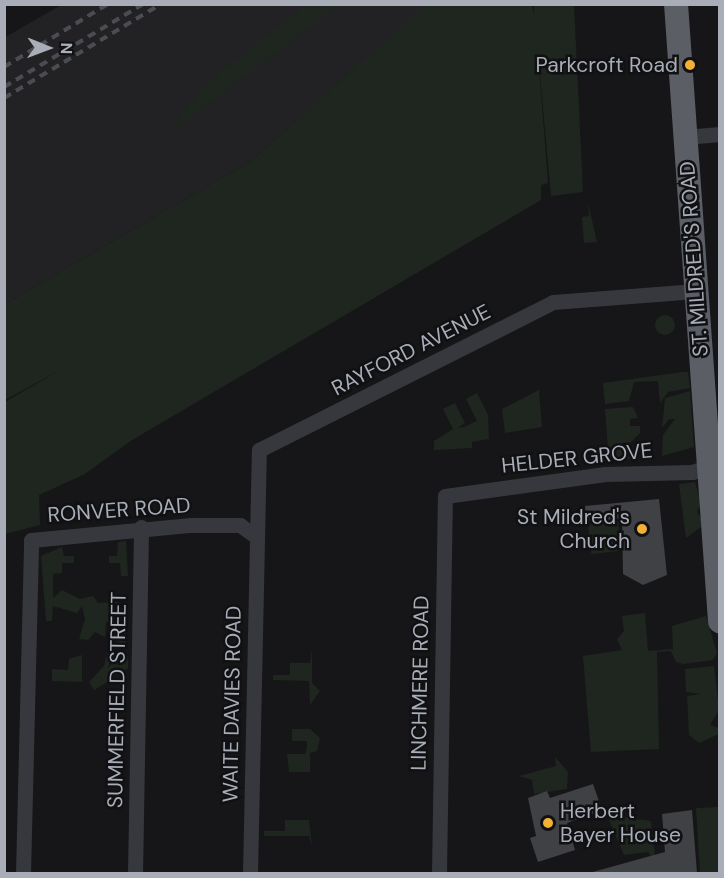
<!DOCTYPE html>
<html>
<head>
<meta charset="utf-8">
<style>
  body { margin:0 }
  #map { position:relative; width:724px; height:878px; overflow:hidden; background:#161618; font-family:"DM Sans",sans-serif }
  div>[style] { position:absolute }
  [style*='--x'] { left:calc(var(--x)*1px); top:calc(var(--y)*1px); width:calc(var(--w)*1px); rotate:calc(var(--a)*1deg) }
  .built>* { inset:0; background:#222225 }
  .green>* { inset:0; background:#1e261f; transform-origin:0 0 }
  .round { border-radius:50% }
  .building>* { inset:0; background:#404145 }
  .minor>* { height:15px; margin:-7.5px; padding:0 7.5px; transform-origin:7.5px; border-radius:7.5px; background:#37383d }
  .trunk>* { height:24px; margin:-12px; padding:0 12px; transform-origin:12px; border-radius:12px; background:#5b5e65 }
  .rail>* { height:4px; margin-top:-2px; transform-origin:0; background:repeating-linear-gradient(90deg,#4a4c52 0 8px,transparent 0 14px) }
  .dots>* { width:16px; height:16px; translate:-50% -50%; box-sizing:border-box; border:3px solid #111113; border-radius:50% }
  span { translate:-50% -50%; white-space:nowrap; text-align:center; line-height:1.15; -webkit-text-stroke:5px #111113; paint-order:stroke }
  .poi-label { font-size:21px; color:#a8adb8 }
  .right { translate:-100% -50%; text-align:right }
  .left { translate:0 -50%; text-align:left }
  .street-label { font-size:21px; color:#a8adb8 }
  .frame { position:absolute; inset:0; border:6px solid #a8adb8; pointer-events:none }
  .north { position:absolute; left:18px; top:18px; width:60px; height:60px; -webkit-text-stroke:4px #111113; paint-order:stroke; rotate:91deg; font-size:16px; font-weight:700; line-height:24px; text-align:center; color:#a8adb8 }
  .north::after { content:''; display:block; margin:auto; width:21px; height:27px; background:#a8adb8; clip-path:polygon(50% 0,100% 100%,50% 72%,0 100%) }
</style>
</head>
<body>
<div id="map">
  <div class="built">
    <div style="clip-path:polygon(61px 5px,426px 5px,251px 161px,5px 304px,4px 38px)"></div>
  </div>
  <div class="green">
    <div style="clip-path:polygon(426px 4px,532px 5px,534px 15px,534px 5px,574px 5px,583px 192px,551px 196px,537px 42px,548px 183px,541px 185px,541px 200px,132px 440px,85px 474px,39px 495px,40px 525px,5px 534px,5px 402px,62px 369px,5px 400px,5px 304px,251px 161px)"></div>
    <div style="clip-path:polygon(305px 5px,340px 5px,175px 129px,178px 118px,210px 81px)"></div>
    <div style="clip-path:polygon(588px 203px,597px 242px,584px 243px,582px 217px,589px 216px)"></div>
    <div class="round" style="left:655px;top:315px;width:20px;height:20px"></div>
    <div style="clip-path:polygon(683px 372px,688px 372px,690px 388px,668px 392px,660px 403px,658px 381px,634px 382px,629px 401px,605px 404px,603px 383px)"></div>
    <div style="clip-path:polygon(539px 390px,542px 427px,505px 433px,502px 409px)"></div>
    <div style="clip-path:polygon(690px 391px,694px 447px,662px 456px,663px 435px,675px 419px,669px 419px,662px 428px,665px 398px)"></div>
    <div style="clip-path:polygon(477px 393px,488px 415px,489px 439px,472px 442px,472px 448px,434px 450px,434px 441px,453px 429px,443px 409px,455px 403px,465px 423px,457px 428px,464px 427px,477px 421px,466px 399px)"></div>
    <div style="clip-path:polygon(633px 407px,638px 418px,630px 419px,630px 426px,640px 426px,640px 433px,628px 445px,630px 458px,609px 463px,605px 409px)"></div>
    <div style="clip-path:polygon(695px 482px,701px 503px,697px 512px,705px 524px,686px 538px,679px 484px)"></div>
    <div style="left:618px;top:521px;width:30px;height:30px;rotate:84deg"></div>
    <div style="clip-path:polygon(126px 541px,128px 576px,121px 576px,120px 563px,109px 563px,109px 556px,117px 556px,118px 542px)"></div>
    <div style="clip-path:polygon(62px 547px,64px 556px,74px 556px,74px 563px,62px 563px,62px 573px,53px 574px,53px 598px,62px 590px,80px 599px,93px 596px,98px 603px,118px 602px,126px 617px,126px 646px,116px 641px,117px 627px,111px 622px,106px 622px,105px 637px,95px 632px,88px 640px,79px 639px,85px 619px,82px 606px,77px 613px,53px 606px,52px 621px,46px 621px,41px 556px)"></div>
    <div style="clip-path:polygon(645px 613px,648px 651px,673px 649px,672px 626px,706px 616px,717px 653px,713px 660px,684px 664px,676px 662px,671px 651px,657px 652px,659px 749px,591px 752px,583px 656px,622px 650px,617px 639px,624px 631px,622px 616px)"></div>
    <div style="clip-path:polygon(312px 649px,312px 683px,320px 691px,310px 705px,309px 681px,273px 680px,273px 675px,290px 675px,290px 663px,310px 663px)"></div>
    <div style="clip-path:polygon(108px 650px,115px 651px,107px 669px,122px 653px,128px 656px,128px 669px,110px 674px,109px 681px,94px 690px,89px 682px,104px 666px)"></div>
    <div style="clip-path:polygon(82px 655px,82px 682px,52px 681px,52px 669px,68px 670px,69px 659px)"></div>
    <div style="clip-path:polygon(714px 666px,719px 710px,710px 725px,719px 728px,719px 734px,699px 743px,689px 735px,687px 696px,701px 694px,686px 692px,685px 669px)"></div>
    <div style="clip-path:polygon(292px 729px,310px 729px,320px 738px,317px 751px,310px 753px,310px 772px,289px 772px,287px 754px,305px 754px,307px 748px,307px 741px,292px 741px)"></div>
    <div style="clip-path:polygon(555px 757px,568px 772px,567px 789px,534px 794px,532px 780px,519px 776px,556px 766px)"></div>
    <div style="clip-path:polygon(718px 807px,719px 873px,700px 873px,696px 808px)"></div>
    <div style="clip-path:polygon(607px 815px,651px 821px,656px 865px,648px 852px,624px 855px)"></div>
    <div style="clip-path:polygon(285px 820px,309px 820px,312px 846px,309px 836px,264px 836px,264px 831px,285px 831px)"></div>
  </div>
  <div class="building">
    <div style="clip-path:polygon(659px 499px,667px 575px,643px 585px,623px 574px,622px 519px,586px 521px,585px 506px)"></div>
    <div style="clip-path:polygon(593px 784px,602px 810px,567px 823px,575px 850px,538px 862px,530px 838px,536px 836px,528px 798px,547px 791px,550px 798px)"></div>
    <div style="clip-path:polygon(692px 810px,697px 873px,589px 873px,665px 852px,662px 814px)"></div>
  </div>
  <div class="minor">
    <div style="--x:685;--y:137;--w:35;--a:-5"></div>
    <div style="--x:23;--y:874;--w:334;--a:-88.6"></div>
    <div style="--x:31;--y:540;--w:161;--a:-5.4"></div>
    <div style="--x:191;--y:525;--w:49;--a:0"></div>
    <div style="--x:240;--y:525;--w:17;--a:36"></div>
    <div style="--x:135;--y:874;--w:347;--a:-89"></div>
    <div style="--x:250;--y:874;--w:424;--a:-88.8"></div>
    <div style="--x:259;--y:450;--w:329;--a:-26.7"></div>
    <div style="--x:553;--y:302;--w:143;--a:-4.4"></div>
    <div style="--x:439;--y:874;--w:378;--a:-89.1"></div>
    <div style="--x:445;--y:496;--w:162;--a:-7.8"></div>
    <div style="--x:606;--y:474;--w:86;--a:-1.3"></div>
    <div style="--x:692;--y:472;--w:25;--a:-18"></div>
  </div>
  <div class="trunk">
    <div style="--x:676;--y:4;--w:619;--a:85.92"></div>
  </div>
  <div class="rail">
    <div style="--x:4;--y:67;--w:122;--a:-31.2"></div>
    <div style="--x:4;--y:87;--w:162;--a:-30.8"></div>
    <div style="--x:4;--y:98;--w:183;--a:-30.9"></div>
  </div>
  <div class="dots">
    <div style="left:690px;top:65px;background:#f2b134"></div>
    <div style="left:642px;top:529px;background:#f2b134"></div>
    <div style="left:548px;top:823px;background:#f2b134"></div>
  </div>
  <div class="poi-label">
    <span class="right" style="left:678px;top:65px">Parkcroft Road</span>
    <span class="right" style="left:630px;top:529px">St Mildred's<br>Church</span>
    <span class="left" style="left:560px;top:823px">Herbert<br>Bayer House</span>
  </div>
  <div class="street-label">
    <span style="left:694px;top:259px;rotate:-94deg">ST. MILDRED'S ROAD</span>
    <span style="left:411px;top:350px;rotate:-27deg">RAYFORD AVENUE</span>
    <span style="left:577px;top:458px;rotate:-6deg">HELDER GROVE</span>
    <span style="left:119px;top:510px;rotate:-4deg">RONVER ROAD</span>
    <span style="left:420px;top:683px;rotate:-89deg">LINCHMERE ROAD</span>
    <span style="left:117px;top:700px;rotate:-89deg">SUMMERFIELD STREET</span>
    <span style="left:232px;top:704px;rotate:-89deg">WAITE DAVIES ROAD</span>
  </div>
  <div class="frame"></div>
  <div class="north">N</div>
</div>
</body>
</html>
